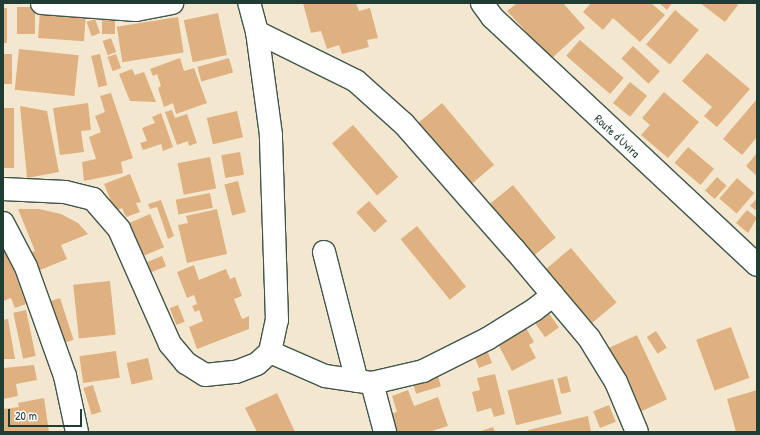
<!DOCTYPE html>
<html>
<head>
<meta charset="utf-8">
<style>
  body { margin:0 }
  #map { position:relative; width:760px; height:435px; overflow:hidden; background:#f4e7cf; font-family:"Patrick Hand",sans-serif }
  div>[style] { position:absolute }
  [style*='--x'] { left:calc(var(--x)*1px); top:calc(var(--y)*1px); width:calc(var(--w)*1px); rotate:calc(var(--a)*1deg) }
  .building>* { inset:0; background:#dfb180; transform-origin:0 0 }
  .roads { filter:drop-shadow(1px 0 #3f564b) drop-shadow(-1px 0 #3f564b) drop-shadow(0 1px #3f564b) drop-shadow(0 -1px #3f564b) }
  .street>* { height:22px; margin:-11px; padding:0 11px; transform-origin:11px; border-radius:11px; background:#fff }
  .primary>* { height:22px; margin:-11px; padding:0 11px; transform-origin:11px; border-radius:11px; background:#fff }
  span { translate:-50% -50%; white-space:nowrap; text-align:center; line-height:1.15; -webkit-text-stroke:3px #fff; paint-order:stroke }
  .street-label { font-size:12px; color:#1f3d34 }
  .frame { position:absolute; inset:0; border:4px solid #1f3d34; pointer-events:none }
  .scale { position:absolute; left:8px; top:409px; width:74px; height:18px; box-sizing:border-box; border:2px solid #1f3d34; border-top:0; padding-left:5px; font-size:12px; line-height:14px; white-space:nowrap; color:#1f3d34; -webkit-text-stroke:3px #fff; paint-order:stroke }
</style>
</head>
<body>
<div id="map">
  <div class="building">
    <div style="clip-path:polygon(303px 3px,356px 3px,359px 11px,370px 8px,378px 38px,367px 40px,369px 47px,342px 54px,339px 45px,327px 49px,321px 31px,311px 33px)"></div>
    <div style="clip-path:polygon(517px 3px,563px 3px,585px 28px,551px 59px,507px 11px)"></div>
    <div style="clip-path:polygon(591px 3px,651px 3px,665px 15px,640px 42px,613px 18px,603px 30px,583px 12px)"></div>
    <div style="clip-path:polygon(659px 3px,672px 3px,667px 10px)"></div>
    <div style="clip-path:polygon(700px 3px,736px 3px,738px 5px,725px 22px)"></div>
    <div style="left:17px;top:7px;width:18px;height:27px"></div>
    <div style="left:7px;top:8px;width:35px;height:4px;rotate:90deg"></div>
    <div style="left:40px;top:10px;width:46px;height:28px;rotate:4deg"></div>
    <div style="left:675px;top:10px;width:31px;height:45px;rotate:40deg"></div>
    <div style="left:218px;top:13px;width:43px;height:35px;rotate:78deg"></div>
    <div style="left:115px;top:15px;width:19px;height:13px;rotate:90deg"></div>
    <div style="left:178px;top:17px;width:36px;height:62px;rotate:81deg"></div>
    <div style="left:95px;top:19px;width:15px;height:9px;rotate:70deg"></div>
    <div style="left:111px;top:38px;width:15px;height:9px;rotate:70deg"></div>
    <div style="left:580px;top:40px;width:58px;height:21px;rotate:41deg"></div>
    <div style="left:633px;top:46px;width:37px;height:17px;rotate:43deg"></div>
    <div style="left:19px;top:49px;width:60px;height:41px;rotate:6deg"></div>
    <div style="clip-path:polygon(707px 53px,750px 89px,717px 127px,704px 116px,712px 107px,682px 81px)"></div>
    <div style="left:3px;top:54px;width:9px;height:30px"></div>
    <div style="left:100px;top:54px;width:32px;height:9px;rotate:77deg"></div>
    <div style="left:116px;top:54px;width:15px;height:9px;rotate:70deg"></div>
    <div style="clip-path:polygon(180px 58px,184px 71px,194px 68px,207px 103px,176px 114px,173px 103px,164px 107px,158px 88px,161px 86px,157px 74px,153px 76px,150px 69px)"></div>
    <div style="left:229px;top:58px;width:15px;height:33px;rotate:74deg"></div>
    <div style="clip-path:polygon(132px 69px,135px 75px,144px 72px,156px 102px,130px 101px,119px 74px)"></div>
    <div style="left:630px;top:82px;width:22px;height:27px;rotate:39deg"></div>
    <div style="clip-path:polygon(664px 92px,699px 122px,668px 158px,641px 135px,650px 125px,642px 118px)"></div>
    <div style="clip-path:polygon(111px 93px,133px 158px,121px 162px,123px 173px,84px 181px,82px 162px,96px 159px,89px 137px,101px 132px,95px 116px,105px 112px,100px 96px)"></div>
    <div style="clip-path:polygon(757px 99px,757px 137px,742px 155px,723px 139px)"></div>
    <div style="clip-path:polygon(88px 103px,91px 130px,81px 131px,84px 152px,60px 155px,53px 108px)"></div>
    <div style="left:442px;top:103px;width:81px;height:30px;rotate:50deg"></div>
    <div style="clip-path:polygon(20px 106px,47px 111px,59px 172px,27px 178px)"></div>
    <div style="left:3px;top:108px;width:11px;height:60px"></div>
    <div style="clip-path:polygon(172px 110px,175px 118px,187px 114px,197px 143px,189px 146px,188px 141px,177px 145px,165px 112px)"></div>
    <div style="left:237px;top:111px;width:27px;height:31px;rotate:77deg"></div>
    <div style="clip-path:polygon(161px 113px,173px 147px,163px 151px,161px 144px,143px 150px,140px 143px,147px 141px,142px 128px,155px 123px,152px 117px)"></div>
    <div style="left:353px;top:125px;width:69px;height:28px;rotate:49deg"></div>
    <div style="left:688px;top:147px;width:34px;height:21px;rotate:40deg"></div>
    <div style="left:240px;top:152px;width:23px;height:19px;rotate:80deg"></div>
    <div style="clip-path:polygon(757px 153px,757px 176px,746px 166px)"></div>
    <div style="left:210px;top:157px;width:32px;height:33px;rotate:79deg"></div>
    <div style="clip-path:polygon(130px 174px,141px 202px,136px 203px,140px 212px,126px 217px,122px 208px,115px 211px,104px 184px)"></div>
    <div style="left:717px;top:177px;width:13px;height:18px;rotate:42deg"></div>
    <div style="left:737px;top:178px;width:23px;height:27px;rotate:41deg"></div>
    <div style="left:238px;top:181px;width:32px;height:14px;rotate:76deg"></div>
    <div style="left:513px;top:185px;width:68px;height:35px;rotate:51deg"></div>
    <div style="left:210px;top:193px;width:15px;height:35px;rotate:79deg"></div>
    <div style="clip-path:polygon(757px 198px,757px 211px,750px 206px)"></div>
    <div style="clip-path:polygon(161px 200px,174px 236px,168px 239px,157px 207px,150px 209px,148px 204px)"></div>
    <div style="left:369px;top:201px;width:27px;height:17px;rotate:48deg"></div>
    <div style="clip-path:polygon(18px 209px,39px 209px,61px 214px,78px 223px,88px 234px,61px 245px,67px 259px,33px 273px,25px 254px,35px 251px)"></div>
    <div style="clip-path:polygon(217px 209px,227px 254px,187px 263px,178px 225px,188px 223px,186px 216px)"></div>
    <div style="clip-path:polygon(747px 210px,757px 218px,748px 233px,736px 223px)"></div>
    <div style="left:150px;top:214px;width:36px;height:24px;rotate:67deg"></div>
    <div style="left:417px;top:226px;width:78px;height:21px;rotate:51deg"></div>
    <div style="left:571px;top:248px;width:71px;height:38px;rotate:50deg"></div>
    <div style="clip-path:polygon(7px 250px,26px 304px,15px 308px,11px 298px,3px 301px,3px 251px)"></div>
    <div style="left:162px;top:256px;width:11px;height:16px;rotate:68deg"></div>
    <div style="clip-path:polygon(194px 265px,199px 280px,226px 269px,230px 279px,235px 277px,242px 296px,234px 299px,242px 319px,249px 316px,249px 329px,197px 349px,189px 327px,203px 321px,199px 310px,195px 312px,192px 306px,197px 304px,194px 295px,187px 298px,177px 272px)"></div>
    <div style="left:110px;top:281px;width:54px;height:37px;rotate:84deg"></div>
    <div style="left:60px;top:298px;width:44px;height:10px;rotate:72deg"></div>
    <div style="left:178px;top:305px;width:18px;height:9px;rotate:68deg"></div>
    <div style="left:26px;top:310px;width:47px;height:13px;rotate:78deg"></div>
    <div style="left:548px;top:312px;width:19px;height:17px;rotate:55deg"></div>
    <div style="clip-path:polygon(8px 319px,15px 359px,3px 359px,3px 320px)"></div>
    <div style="left:731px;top:327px;width:54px;height:37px;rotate:70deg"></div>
    <div style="clip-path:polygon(526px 328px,534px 342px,529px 345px,536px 358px,512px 371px,498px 344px)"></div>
    <div style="left:656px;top:331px;width:20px;height:11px;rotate:57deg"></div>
    <div style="left:637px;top:335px;width:71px;height:31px;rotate:65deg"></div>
    <div style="left:487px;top:350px;width:14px;height:14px;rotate:69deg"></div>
    <div style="left:116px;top:351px;width:27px;height:37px;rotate:82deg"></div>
    <div style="left:148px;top:358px;width:22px;height:22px;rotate:77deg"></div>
    <div style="clip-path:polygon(34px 365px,37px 380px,16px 384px,18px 396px,3px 399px,3px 368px)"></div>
    <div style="left:436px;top:370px;width:17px;height:26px;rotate:73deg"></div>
    <div style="clip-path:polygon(495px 374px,505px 414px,494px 417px,491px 408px,477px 412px,472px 392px,480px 390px,477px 378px)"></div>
    <div style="left:567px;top:376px;width:16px;height:10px;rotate:76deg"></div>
    <div style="left:553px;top:379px;width:36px;height:47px;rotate:76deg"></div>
    <div style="left:93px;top:385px;width:28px;height:10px;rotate:73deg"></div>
    <div style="clip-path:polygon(408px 390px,414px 406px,438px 397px,448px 426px,429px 432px,394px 432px,388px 415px,397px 412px,392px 396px)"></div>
    <div style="clip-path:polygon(757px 390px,757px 432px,736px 432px,727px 399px)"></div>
    <div style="clip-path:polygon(277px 393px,295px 432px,257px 432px,245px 408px)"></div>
    <div style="clip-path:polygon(44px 398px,49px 432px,3px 432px,3px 409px,19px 407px,18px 403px)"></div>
    <div style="left:609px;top:405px;width:18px;height:17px;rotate:68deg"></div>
    <div style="clip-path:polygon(588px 416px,591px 432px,529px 432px,528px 430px)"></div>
    <div style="clip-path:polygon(493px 427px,495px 432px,478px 432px)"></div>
  </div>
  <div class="roads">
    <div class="street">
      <div style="--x:42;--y:3;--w:94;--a:4.3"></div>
      <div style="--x:136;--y:10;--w:37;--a:-11"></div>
      <div style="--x:257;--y:32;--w:110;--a:26.3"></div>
      <div style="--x:356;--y:81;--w:64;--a:41.9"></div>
      <div style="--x:404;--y:124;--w:167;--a:48.7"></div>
      <div style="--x:514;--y:249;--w:116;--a:49.9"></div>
      <div style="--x:589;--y:338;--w:52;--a:58.5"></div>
      <div style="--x:616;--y:382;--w:54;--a:67.2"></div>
      <div style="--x:3;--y:189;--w:62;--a:2.8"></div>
      <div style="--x:65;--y:192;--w:29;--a:14"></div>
      <div style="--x:93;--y:199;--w:40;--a:49"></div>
      <div style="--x:119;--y:229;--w:126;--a:66.1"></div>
      <div style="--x:170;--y:344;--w:25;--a:50"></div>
      <div style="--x:186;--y:363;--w:22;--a:32"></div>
      <div style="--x:205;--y:375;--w:31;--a:-6"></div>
      <div style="--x:236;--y:372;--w:22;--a:-21"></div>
      <div style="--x:257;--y:364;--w:18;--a:-43"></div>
      <div style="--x:270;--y:352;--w:33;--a:-78"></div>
      <div style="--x:277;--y:320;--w:185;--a:-91.9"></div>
      <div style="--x:271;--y:135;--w:104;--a:-97.7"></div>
      <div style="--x:257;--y:32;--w:30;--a:-105"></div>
      <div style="--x:3;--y:223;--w:50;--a:62.4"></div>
      <div style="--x:26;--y:267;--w:116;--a:70.3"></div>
      <div style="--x:65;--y:376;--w:57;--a:77.9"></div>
      <div style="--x:324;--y:252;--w:133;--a:75.7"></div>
      <div style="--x:270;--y:352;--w:60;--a:23.6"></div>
      <div style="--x:325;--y:376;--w:48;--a:8.5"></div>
      <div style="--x:372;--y:383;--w:52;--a:-13.2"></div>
      <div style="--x:423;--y:371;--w:72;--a:-26.6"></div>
      <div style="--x:487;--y:339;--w:55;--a:-31.7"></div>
      <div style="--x:534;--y:310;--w:24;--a:-38"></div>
      <div style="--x:372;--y:383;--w:51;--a:75.1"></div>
    </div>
    <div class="primary">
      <div style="--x:482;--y:3;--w:17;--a:54"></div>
      <div style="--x:492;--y:17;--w:363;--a:43.1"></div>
    </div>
  </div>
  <div class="street-label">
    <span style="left:617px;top:136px;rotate:43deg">Route d'Uvira</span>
  </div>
  <div class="frame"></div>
  <div class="scale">20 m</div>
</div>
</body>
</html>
